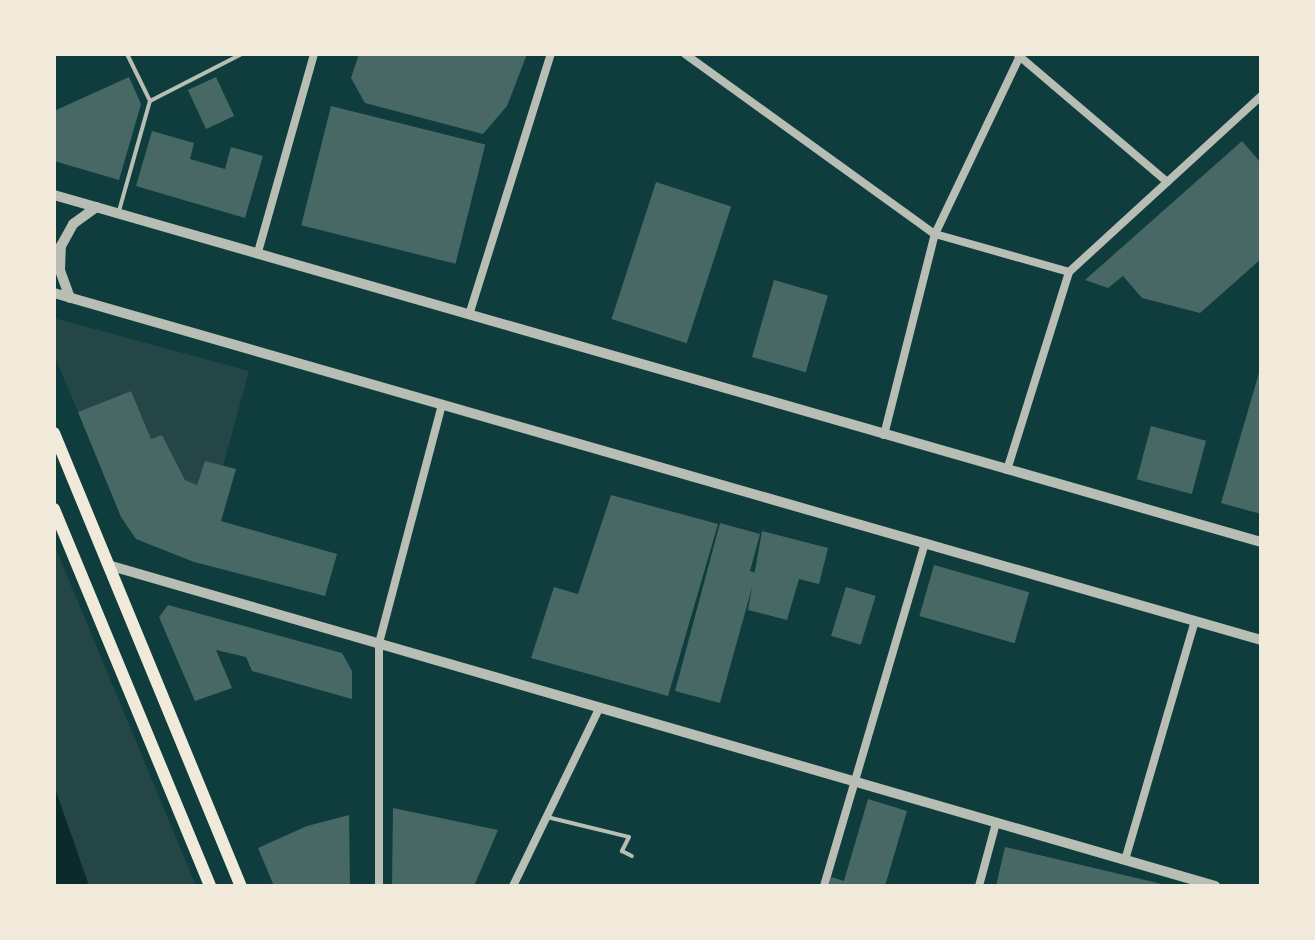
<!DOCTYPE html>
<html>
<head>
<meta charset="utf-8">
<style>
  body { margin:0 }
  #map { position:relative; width:1315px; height:940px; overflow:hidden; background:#0f3d3e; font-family:"Libre Baskerville",serif }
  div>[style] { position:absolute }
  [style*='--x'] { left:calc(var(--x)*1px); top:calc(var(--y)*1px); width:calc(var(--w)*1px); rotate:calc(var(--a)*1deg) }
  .green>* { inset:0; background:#244646 }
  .water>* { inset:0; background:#0a2a2b }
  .building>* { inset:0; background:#486865; transform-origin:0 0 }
  .service>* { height:4px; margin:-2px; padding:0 2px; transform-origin:2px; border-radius:2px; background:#b8beb3 }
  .minor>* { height:8px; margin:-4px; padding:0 4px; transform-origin:4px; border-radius:4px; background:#b8beb3 }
  .tertiary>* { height:10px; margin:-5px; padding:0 5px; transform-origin:5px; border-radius:5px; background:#b8beb3 }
  .primary>* { height:12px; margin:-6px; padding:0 6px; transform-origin:6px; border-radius:6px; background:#f1e9da }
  span { translate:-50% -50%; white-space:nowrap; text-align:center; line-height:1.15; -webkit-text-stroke:7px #f1e9da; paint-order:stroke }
  .frame { position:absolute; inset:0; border:56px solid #f1e9da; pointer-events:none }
</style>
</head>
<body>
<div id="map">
  <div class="green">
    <div style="clip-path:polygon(54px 318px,249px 371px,223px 466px,205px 461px,197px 485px,185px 480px,162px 435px,151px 439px,131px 391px,78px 412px,54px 355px)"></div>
    <div style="clip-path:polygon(54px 544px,196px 886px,89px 886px,54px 786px)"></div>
  </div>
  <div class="water">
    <div style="clip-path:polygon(54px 786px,72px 837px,89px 886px,54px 886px)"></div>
  </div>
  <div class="building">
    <div style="clip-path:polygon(359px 54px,527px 54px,507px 106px,483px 134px,365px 103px,351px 78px)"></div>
    <div style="clip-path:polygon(129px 77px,141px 104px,119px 180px,54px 161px,54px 111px)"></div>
    <div style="left:216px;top:77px;width:43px;height:31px;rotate:65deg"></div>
    <div style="left:331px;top:106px;width:159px;height:123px;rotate:14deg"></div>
    <div style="clip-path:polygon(152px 131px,194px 143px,190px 159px,225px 169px,231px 147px,263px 156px,245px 218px,136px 186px)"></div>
    <div style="clip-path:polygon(1242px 141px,1261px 163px,1261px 259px,1200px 313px,1142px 298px,1123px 276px,1108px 288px,1085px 280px)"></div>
    <div style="left:656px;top:182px;width:79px;height:144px;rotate:18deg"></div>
    <div style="left:774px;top:280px;width:56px;height:80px;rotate:16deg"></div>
    <div style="clip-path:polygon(1261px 366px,1261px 514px,1221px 503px)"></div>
    <div style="clip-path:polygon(131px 391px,151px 439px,162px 435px,185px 480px,197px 485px,205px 461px,236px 469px,221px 521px,337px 554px,325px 596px,194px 562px,136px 539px,121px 517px,78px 412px)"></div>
    <div style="left:1151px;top:426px;width:57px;height:55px;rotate:15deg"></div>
    <div style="clip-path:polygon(611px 495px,718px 524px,668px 696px,531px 658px,554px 587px,578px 594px)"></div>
    <div style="clip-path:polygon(720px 523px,760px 534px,750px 571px,756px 573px,720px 703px,675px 691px)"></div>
    <div style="clip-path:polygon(762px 531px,828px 548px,819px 584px,799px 579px,787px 620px,748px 610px)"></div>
    <div style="left:934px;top:565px;width:99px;height:53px;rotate:16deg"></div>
    <div style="left:846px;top:587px;width:31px;height:51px;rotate:17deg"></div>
    <div style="clip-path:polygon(168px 605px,342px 653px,352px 671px,352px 699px,252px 671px,246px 657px,216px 650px,232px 688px,195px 701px,159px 617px)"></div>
    <div style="clip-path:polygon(868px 799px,907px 811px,885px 886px,829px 886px,831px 877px,844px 881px)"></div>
    <div style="clip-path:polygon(393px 808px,498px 830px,474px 886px,392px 886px)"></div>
    <div style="clip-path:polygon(349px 815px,350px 886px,274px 886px,258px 848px,307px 826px)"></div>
    <div style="clip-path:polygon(1005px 847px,1166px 885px,1166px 886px,996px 886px)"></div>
  </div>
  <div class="service">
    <div style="--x:127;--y:54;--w:52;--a:63.9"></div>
    <div style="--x:119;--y:211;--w:114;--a:-74.3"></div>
    <div style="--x:150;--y:101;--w:103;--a:-27.1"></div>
    <div style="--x:547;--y:817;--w:84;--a:13.7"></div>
    <div style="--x:629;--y:837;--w:16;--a:117"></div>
    <div style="--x:622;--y:851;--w:11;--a:27"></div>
  </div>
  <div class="minor">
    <div style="--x:685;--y:54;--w:308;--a:35.8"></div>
    <div style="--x:935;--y:234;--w:139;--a:15.8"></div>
    <div style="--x:1018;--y:55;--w:196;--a:40.4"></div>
    <div style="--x:258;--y:252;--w:206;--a:-74.2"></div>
    <div style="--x:469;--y:315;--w:274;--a:-72.6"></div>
    <div style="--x:884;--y:435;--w:207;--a:-75.8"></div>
    <div style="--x:935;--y:234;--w:199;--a:-64.5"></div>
    <div style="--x:1007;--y:470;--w:207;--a:-72.6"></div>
    <div style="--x:1069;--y:272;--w:260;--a:-42.5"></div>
    <div style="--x:1125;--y:860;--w:249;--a:-73.7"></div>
    <div style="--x:379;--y:886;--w:243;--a:-90"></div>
    <div style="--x:379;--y:643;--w:247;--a:-75.2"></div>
    <div style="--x:513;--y:886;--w:197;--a:-64.1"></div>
    <div style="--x:824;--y:886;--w:358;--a:-73.6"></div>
    <div style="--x:979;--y:886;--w:65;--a:-74.9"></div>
  </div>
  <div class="tertiary">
    <div style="--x:54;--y:195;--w:1256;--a:16.04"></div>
    <div style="--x:54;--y:293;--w:1256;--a:16.04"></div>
    <div style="--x:70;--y:298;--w:30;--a:-110"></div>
    <div style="--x:60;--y:270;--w:24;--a:-88"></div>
    <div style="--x:61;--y:246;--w:25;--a:-61"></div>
    <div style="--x:73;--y:224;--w:29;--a:-36"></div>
    <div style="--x:108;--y:565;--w:1153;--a:16.17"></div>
  </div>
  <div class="primary">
    <div style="--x:54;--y:433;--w:490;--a:67.6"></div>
    <div style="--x:54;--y:509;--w:408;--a:67.5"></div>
  </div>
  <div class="frame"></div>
</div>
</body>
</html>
